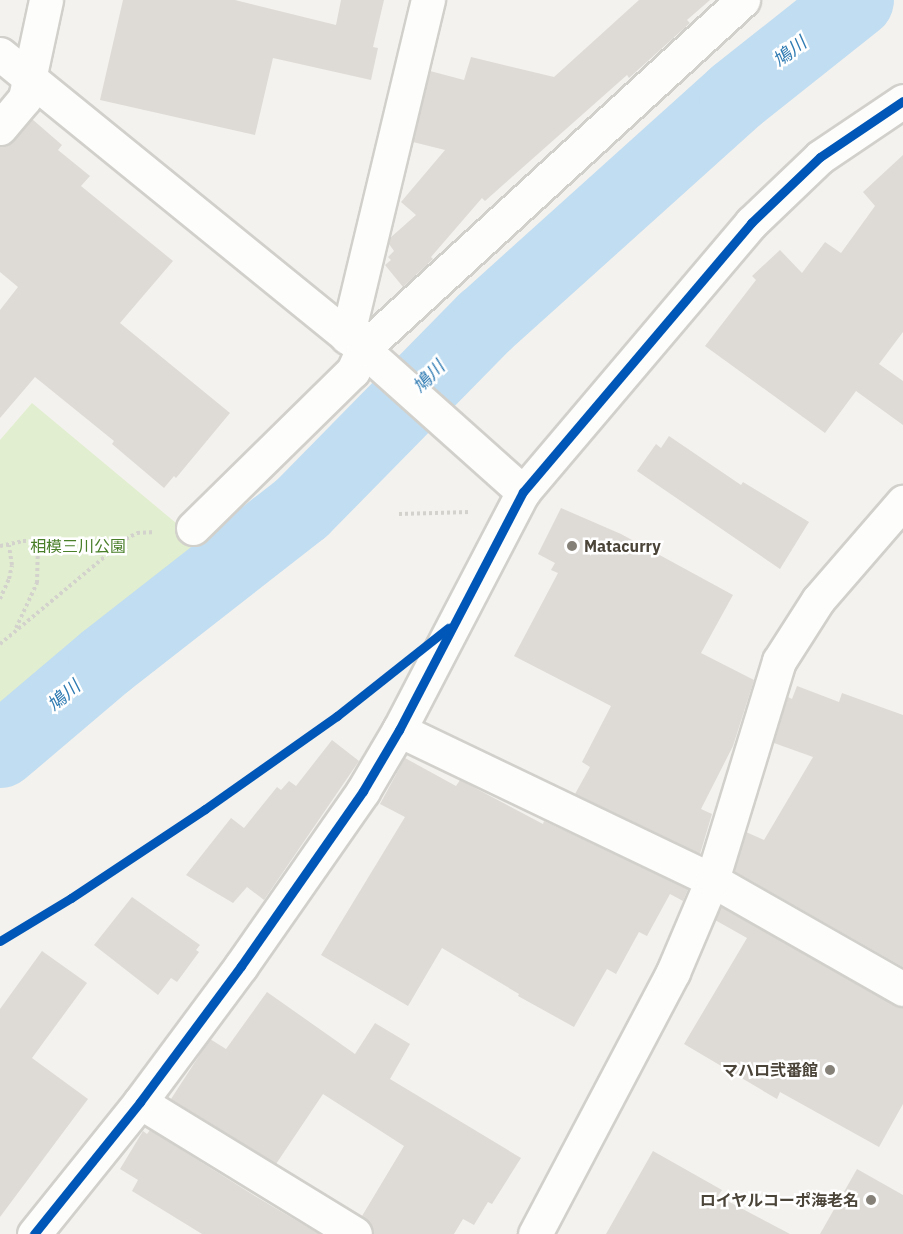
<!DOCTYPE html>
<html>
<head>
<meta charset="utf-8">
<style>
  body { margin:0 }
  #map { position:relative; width:903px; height:1234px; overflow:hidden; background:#f4f2ee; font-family:"IBM Plex Sans","Noto Sans JP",sans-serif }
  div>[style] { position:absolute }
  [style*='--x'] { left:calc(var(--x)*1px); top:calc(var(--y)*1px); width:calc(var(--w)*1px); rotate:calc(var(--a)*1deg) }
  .green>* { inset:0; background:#e1eecf }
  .river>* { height:75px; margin:-37.5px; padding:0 37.5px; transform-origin:37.5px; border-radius:37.5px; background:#c0ddf1 }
  .building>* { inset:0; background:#dedbd6 }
  .path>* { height:4px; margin-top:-2px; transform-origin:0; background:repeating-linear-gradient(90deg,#d3d2cc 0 3px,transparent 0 6px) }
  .roads { filter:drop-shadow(2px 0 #d2d0cb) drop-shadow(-2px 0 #d2d0cb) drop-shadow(0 2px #d2d0cb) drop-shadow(0 -2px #d2d0cb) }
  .minor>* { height:33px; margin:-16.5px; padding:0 16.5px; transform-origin:16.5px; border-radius:16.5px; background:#fdfdfc }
  .cycleway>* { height:9px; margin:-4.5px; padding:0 4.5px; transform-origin:4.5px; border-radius:4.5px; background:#0057b8 }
  .dots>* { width:16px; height:16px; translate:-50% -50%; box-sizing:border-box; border:3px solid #fff; border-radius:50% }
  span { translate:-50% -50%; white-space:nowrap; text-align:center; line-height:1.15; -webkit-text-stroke:5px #fff; paint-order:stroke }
  .park-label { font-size:16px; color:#4a7f2a }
  .poi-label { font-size:16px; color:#4b4439; font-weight:700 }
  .left { translate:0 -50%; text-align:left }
  .right { translate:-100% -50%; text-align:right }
  .water-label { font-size:18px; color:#2e7ab2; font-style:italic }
</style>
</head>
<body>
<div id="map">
  <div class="green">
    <div style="clip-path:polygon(32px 403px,200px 543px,0 722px,0 440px)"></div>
  </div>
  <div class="river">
    <div style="--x:0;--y:750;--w:138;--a:-40.3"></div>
    <div style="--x:105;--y:661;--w:249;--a:-38"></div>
    <div style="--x:301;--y:508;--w:262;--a:-45.5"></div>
    <div style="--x:485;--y:321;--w:338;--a:-42"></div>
    <div style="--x:736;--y:95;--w:153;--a:-38.4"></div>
  </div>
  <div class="building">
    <div style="clip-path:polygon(123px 0,235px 0,336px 25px,341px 0,384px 0,373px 47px,378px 48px,371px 80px,273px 58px,255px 135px,100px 100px)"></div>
    <div style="clip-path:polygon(639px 0,710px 0,687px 20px,690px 23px,629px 78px,627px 75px,485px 201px,482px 198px,431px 257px,433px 259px,403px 287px,385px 265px,391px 260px,388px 257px,394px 251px,389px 244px,390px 238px,416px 215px,401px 202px,445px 150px,413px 142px,430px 71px,464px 80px,471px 57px,554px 77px)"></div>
    <div style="clip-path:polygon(32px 119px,62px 145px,58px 150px,90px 176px,81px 186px,173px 261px,120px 323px,230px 413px,176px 478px,174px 476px,164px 488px,112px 444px,114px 441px,35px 377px,0 418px,0 310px,18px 287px,0 272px,0 146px,14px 140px)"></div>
    <div style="clip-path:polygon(903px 155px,903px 332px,879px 364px,903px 381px,903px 425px,856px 391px,825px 433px,705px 346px,756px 280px,752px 276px,780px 250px,802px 273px,825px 242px,841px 253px,875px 206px,863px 192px)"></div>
    <div style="clip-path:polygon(669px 436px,741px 485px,743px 482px,809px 522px,780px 569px,637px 471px,656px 444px,661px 448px)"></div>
    <div style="clip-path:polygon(561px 508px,621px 534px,733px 595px,701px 653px,754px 680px,733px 746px,701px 809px,712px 814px,700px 854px,575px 794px,590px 767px,582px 762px,611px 706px,514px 656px,558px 573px,551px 570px,555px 563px,538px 554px)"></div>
    <div style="clip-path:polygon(797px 686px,839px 702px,842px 693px,903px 715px,903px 967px,734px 871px,746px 832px,764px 840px,813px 757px,774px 743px,788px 697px,792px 699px)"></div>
    <div style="clip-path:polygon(332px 740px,359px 761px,264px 900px,247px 887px,233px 903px,186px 875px,231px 818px,244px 828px,277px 787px,281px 790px,289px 781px,296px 786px)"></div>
    <div style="clip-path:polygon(405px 758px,456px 786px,460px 780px,543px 824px,544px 821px,557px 827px,688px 889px,683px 901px,670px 894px,647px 936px,639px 932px,616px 974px,607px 969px,574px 1027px,518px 996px,519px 994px,442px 948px,408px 1006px,321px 955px,405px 817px,380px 804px)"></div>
    <div style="clip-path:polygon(132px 897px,200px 945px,196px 950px,199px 952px,177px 982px,171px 978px,158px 995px,94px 945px)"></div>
    <div style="clip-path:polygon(721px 907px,894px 1005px,903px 1008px,903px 1104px,879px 1147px,780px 1092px,777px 1099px,684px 1044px,747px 938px,715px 920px)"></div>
    <div style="clip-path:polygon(42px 951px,87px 983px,32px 1058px,88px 1099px,0 1217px,0 1009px)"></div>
    <div style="clip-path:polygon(267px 992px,355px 1054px,375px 1023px,410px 1044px,390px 1079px,521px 1158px,492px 1204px,488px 1202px,474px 1225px,463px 1219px,454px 1234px,374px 1234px,371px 1225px,362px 1216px,404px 1146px,323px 1094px,276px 1164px,171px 1099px,210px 1039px,226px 1049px)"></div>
    <div style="clip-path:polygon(150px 1130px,255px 1196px,319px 1234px,202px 1234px,132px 1191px,138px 1180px,120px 1169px,143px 1131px,147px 1134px)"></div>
    <div style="clip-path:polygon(653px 1151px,722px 1190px,718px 1196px,790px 1234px,606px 1234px)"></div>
    <div style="clip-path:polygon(857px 1169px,903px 1195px,903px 1234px,820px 1234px)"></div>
  </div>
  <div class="path">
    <div style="--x:399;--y:514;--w:71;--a:-1.6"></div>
    <div style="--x:0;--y:546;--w:24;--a:-12"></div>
    <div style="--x:23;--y:541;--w:21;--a:0"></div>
    <div style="--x:44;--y:541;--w:72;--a:4.8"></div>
    <div style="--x:0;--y:599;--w:22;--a:-66"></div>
    <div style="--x:9;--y:579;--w:14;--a:-78"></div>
    <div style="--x:12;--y:565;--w:20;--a:-99"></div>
    <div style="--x:16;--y:628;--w:50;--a:-65"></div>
    <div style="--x:37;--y:583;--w:42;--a:-88.6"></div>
    <div style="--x:0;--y:644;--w:164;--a:-39.8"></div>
    <div style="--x:126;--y:539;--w:13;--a:-29"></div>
    <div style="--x:137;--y:533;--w:18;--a:-3"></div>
  </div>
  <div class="roads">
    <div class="minor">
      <div style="--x:0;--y:54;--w:468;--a:39.1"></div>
      <div style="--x:363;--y:349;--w:215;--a:41.8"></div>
      <div style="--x:0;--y:128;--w:39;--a:-50"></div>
      <div style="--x:25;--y:98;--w:100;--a:-77.9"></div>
      <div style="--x:347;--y:337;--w:347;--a:-76.5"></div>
      <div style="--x:193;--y:528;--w:224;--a:-44.5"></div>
      <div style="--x:353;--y:371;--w:24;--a:-66"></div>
      <div style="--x:363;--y:349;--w:516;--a:-42.57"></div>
      <div style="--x:399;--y:730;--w:347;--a:25.6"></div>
      <div style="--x:712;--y:880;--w:220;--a:29.7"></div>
      <div style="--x:140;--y:1102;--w:252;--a:31.5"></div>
      <div style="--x:34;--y:1234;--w:169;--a:-51.2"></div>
      <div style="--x:140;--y:1102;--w:169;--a:-53.4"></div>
      <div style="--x:241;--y:966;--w:213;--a:-55.1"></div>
      <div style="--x:363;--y:791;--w:71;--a:-59.5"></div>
      <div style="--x:399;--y:730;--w:268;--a:-62.5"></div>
      <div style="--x:523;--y:492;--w:353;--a:-49.7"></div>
      <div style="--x:751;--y:223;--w:95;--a:-43.7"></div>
      <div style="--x:820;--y:157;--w:100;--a:-34"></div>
      <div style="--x:535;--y:1234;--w:296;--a:-62.2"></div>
      <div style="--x:673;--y:972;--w:100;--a:-67"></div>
      <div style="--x:712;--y:880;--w:229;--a:-73"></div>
      <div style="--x:779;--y:661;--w:72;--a:-57.4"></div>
      <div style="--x:818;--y:600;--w:130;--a:-49.1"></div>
    </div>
  </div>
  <div class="cycleway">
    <div style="--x:0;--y:941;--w:83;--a:-31.2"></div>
    <div style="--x:71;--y:898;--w:161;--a:-33.6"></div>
    <div style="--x:205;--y:809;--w:161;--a:-35.2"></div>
    <div style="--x:337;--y:716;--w:142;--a:-38.4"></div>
    <div style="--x:34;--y:1234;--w:169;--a:-51.2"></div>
    <div style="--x:140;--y:1102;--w:169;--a:-53.4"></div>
    <div style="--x:241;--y:966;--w:213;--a:-55.1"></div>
    <div style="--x:363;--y:791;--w:71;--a:-59.5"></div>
    <div style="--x:399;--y:730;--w:268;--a:-62.5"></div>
    <div style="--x:523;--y:492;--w:353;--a:-49.7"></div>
    <div style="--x:751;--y:223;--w:95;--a:-43.7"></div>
    <div style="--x:820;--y:157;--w:100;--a:-34"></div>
  </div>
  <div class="dots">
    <div style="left:572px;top:546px;background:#868178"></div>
    <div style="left:830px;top:1070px;background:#868178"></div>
    <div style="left:871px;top:1200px;background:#868178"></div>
  </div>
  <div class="park-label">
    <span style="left:78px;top:546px">相模三川公園</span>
  </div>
  <div class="poi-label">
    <span class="left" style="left:584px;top:546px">Matacurry</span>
    <span class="right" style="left:818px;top:1070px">マハロ弐番館</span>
    <span class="right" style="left:859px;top:1200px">ロイヤルコーポ海老名</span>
  </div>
  <div class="water-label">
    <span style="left:790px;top:52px;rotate:-38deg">鳩川</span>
    <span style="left:429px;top:377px;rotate:-46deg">鳩川</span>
    <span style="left:64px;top:696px;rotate:-41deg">鳩川</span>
  </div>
</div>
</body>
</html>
